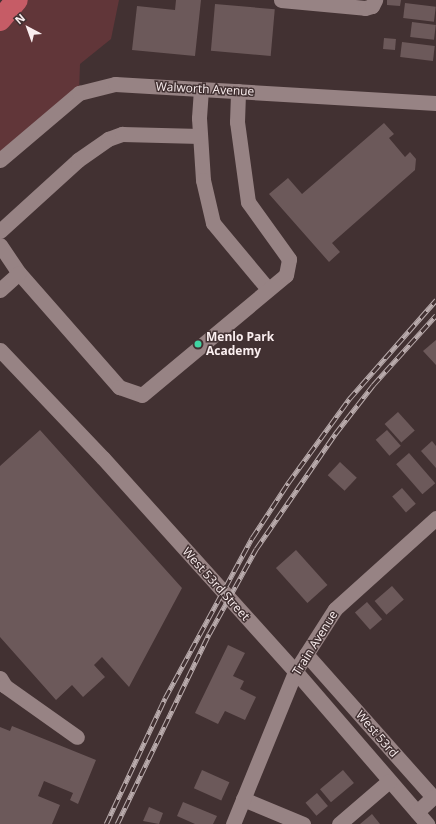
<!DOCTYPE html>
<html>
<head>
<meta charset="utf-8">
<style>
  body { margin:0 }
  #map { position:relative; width:436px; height:824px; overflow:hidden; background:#423132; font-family:"Open Sans",sans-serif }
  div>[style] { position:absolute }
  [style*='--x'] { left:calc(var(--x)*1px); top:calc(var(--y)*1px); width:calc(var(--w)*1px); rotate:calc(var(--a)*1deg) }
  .green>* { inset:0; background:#613639 }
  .building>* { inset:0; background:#6c595a; transform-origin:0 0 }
  .minor>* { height:15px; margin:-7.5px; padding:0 7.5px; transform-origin:7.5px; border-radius:7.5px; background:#978384 }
  .highway>* { height:22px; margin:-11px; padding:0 11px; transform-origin:11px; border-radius:11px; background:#c65c66 }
  .rail>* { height:4.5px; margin-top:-2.25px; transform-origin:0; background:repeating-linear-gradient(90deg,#423132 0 9px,#b9abac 0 18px); box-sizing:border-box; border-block:1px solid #b9abac }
  .dots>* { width:11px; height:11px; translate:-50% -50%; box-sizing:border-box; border:2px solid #423132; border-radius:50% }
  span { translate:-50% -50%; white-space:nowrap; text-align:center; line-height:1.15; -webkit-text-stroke:3px #423132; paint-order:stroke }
  .street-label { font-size:12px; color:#faeeef }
  .poi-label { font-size:12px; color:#faeeef; font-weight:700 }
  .left { translate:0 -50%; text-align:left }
  .north { position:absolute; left:8px; top:8px; width:40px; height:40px; -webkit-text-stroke:3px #423132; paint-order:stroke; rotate:319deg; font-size:11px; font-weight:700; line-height:16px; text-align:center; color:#faeeef }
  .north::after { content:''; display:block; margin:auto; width:14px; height:18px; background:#faeeef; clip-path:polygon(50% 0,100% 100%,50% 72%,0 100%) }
</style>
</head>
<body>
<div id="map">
  <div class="green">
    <div style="clip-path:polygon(17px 0,119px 0,111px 39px,80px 64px,79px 93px,0 160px,0 20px)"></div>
  </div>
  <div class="building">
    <div style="clip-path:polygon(176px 0,201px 0,195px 56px,132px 50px,137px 6px,175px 10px)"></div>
    <div style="clip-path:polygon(387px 0,401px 0,400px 6px,387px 5px)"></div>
    <div style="left:405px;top:3px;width:31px;height:15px;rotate:7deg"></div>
    <div style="left:215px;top:4px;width:60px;height:47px;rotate:5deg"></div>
    <div style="left:412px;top:22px;width:24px;height:15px;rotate:7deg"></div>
    <div style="left:384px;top:38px;width:12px;height:11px;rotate:5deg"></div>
    <div style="left:402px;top:42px;width:33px;height:15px;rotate:7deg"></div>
    <div style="clip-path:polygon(384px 123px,394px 134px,389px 138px,405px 157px,410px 152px,416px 159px,415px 170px,332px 243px,340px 252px,329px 262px,269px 194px,288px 178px,302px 194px)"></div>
    <div style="clip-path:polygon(436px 340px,436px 365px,423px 351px)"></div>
    <div style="left:398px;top:412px;width:25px;height:18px;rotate:48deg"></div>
    <div style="clip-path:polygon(40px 430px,182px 588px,129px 687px,102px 657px,94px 665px,105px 677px,83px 697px,72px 685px,56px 700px,0 637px,0 466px)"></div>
    <div style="left:387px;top:430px;width:21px;height:15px;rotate:49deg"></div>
    <div style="clip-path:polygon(432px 441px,436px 446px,436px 468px,421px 451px)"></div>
    <div style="left:409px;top:453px;width:40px;height:17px;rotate:49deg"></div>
    <div style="left:340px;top:462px;width:23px;height:18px;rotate:43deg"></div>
    <div style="left:402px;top:488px;width:21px;height:13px;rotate:49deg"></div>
    <div style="left:296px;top:550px;width:47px;height:27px;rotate:48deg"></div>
    <div style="left:392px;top:586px;width:18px;height:23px;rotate:49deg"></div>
    <div style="left:367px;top:602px;width:23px;height:16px;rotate:49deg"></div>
    <div style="clip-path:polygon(228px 645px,245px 653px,233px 676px,244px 681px,240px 689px,256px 697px,245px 720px,225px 711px,218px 724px,195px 713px)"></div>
    <div style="clip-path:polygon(12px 726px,96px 760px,78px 804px,70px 800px,73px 793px,44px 781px,38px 796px,60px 805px,52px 824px,0 824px,0 727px,10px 731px)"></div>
    <div style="left:202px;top:770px;width:30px;height:20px;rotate:24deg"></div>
    <div style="left:343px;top:770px;width:17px;height:30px;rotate:50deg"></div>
    <div style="left:317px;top:793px;width:17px;height:15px;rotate:50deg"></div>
    <div style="clip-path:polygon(183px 802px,217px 816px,213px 824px,195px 824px,177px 816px)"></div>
    <div style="clip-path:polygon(149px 807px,163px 813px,159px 824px,143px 821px)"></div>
    <div style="clip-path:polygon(372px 814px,380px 824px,360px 824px)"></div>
  </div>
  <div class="minor">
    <div style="--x:281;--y:0;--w:84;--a:5.4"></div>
    <div style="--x:365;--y:8;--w:7;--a:-16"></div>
    <div style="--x:372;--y:6;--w:7;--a:-63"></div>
    <div style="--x:201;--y:89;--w:29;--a:94"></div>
    <div style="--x:199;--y:118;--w:62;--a:86.3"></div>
    <div style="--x:203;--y:180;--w:44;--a:76.9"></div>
    <div style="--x:213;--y:223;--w:86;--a:50.2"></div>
    <div style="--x:0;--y:160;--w:104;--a:-40.3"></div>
    <div style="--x:79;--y:93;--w:37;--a:-14"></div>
    <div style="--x:115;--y:84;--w:322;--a:3.4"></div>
    <div style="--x:0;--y:231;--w:105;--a:-42.3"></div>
    <div style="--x:78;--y:160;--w:37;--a:-35"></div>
    <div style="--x:108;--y:139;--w:15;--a:-20"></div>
    <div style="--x:122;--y:134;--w:78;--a:1.5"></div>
    <div style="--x:0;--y:245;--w:34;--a:56"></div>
    <div style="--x:19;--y:273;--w:152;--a:48.7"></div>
    <div style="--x:119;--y:387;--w:24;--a:19"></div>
    <div style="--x:142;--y:395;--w:187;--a:-39.8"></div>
    <div style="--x:286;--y:275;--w:16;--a:-79"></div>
    <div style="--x:289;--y:259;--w:70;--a:-125.7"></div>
    <div style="--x:248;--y:202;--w:81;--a:-97.8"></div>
    <div style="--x:237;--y:122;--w:31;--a:-88"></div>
    <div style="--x:0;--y:290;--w:25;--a:-42"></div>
    <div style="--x:0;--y:350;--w:149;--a:46.4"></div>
    <div style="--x:103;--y:458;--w:288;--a:48"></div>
    <div style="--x:296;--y:672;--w:201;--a:49.2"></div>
    <div style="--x:306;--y:654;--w:191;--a:48.4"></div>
    <div style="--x:433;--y:797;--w:22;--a:137"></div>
    <div style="--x:0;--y:678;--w:9;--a:58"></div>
    <div style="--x:5;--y:686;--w:88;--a:35.3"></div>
    <div style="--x:243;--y:799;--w:65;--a:22.6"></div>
    <div style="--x:233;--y:824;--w:166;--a:-67.8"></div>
    <div style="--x:296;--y:670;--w:72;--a:-57.4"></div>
    <div style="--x:335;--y:609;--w:136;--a:-42"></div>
    <div style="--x:339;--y:824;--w:66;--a:-40.7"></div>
  </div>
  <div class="highway">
    <div style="--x:0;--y:20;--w:26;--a:-50"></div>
  </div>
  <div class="rail">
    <div style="--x:106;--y:824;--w:139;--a:-64.9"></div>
    <div style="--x:165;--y:698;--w:182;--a:-61.5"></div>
    <div style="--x:252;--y:538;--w:66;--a:-56.8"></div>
    <div style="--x:288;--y:483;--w:104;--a:-54"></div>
    <div style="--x:349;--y:399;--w:132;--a:-48.7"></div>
    <div style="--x:117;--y:824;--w:211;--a:-64.2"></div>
    <div style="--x:209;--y:634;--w:97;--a:-61.1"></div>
    <div style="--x:256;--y:549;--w:140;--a:-55.5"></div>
    <div style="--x:335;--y:434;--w:62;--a:-52.2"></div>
    <div style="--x:373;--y:385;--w:94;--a:-48"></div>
  </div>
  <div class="dots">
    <div style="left:198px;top:344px;background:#40d4a2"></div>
  </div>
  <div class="street-label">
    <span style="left:205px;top:89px;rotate:3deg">Walworth Avenue</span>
    <span style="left:216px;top:584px;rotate:48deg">West 53rd Street</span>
    <span style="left:315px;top:643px;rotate:-58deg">Train Avenue</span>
    <span style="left:377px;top:734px;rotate:49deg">West 53rd</span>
  </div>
  <div class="poi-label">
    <span class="left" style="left:206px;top:344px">Menlo Park<br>Academy</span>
  </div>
  <div class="north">N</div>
</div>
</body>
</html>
